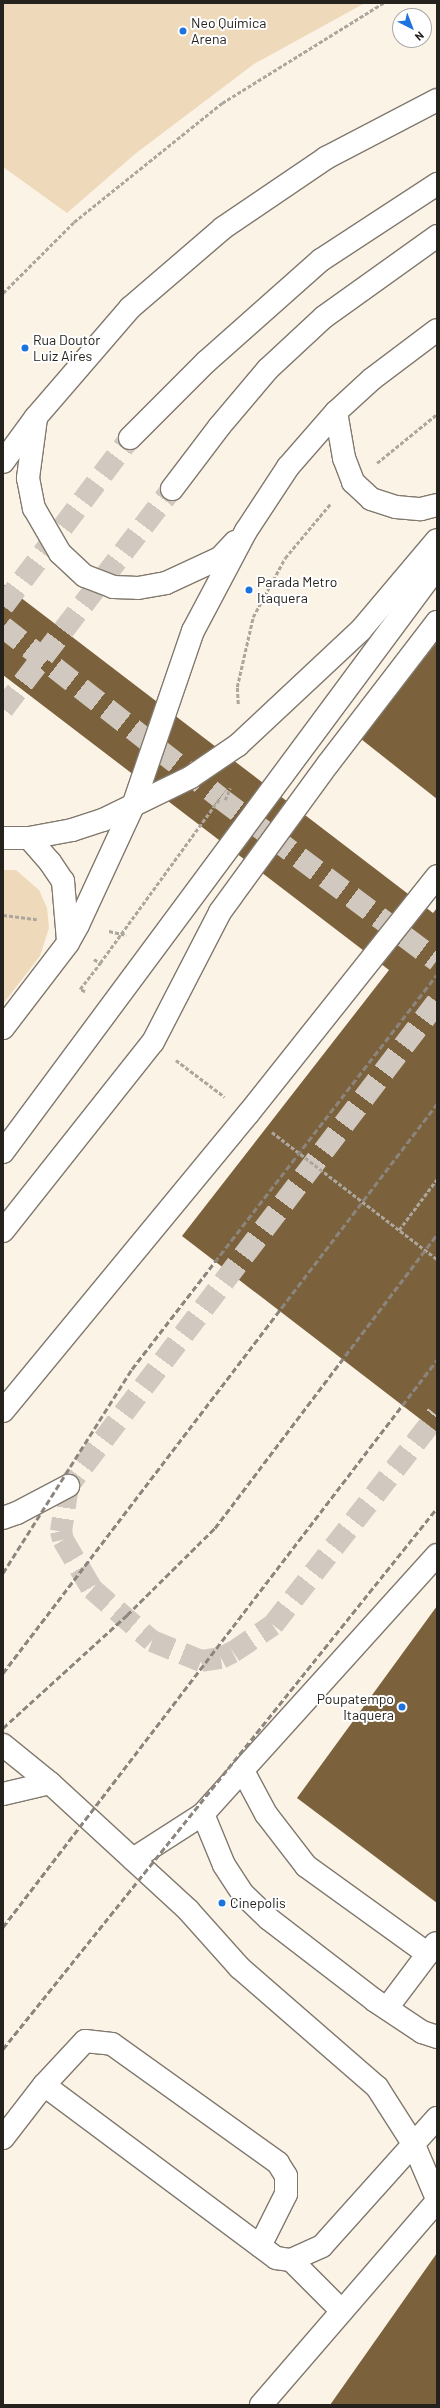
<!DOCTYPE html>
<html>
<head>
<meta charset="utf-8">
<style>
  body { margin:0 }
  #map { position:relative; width:440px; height:2408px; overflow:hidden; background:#fcf3e7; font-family:Barlow,sans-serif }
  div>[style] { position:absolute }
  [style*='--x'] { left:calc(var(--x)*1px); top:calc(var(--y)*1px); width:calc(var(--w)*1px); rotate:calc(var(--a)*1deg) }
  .green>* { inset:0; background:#efd9bb }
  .building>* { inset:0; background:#7c623c }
  .minor-tunnel>* { height:22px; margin-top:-11px; transform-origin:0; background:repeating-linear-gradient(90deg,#d1c9bf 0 22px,transparent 0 33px) }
  .highway-tunnel>* { height:22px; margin-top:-11px; transform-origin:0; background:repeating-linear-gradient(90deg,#d1c9bf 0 22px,transparent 0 33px) }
  .path>* { height:2.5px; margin-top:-1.25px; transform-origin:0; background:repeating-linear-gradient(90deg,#ada69d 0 4px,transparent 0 6px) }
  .roads { filter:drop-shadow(1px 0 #81796e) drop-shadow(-1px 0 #81796e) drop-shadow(0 1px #81796e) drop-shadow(0 -1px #81796e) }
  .minor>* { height:22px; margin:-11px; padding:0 11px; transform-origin:11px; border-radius:11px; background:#fff }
  .major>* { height:22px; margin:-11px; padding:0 11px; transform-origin:11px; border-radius:11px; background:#fff }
  .highway>* { height:22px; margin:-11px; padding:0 11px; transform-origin:11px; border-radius:11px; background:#fff }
  .rail>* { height:3px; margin-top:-1.5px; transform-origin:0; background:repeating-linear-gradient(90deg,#8b857d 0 6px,transparent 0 9px) }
  .dots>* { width:11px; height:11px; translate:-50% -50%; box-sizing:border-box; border:2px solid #fff; border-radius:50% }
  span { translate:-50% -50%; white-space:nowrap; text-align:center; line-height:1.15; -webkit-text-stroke:4px #fff; paint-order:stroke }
  .poi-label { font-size:14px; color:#25221e }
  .left { translate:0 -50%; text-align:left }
  .right { translate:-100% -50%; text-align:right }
  .frame { position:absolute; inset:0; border:4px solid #25221e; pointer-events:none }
  .north { position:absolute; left:392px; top:8px; width:40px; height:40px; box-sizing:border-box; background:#fff; border:1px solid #a8a7a5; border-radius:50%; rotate:138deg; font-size:11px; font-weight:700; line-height:16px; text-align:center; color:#25221e }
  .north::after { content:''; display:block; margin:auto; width:14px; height:18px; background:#1c73dd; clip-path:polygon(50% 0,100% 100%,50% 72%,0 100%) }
</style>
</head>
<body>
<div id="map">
  <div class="green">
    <div style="clip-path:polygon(3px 3px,365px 3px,254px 64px,135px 154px,67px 213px,3px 167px)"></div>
    <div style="clip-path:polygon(3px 870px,16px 870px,39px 890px,47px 908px,49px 928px,40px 956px,3px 1004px)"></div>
  </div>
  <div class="building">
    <div style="clip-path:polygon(3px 584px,433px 913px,437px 908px,437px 1432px,182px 1236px,389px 970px,3px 675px)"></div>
    <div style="clip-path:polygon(437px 642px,437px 799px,361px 739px)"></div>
    <div style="clip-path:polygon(437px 1606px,437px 1903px,297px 1798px)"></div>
    <div style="clip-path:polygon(437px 2253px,437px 2405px,330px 2405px)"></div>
  </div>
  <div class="minor-tunnel">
    <div style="--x:3;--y:627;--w:276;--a:38.2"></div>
    <div style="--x:220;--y:798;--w:271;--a:36.9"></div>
    <div style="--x:437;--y:1002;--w:609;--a:127.32"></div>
    <div style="--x:68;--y:1486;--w:46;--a:98.8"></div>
    <div style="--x:61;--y:1531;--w:9;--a:77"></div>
    <div style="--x:63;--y:1540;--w:57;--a:59.4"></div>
    <div style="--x:92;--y:1589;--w:79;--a:40.9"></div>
    <div style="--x:152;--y:1641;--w:53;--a:22.2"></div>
    <div style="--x:201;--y:1661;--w:20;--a:-9"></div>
    <div style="--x:221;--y:1658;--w:13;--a:-27"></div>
    <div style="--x:233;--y:1652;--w:48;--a:-34"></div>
    <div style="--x:273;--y:1625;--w:266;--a:-52"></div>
  </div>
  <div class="highway-tunnel">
    <div style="--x:3;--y:606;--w:211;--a:-52.9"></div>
    <div style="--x:3;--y:709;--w:277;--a:-52.5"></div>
  </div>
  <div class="path">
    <div style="--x:3;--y:293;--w:100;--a:-45"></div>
    <div style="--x:74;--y:222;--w:190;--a:-38.8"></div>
    <div style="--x:222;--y:103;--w:190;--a:-31.8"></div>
    <div style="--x:377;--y:463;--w:77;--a:-39.2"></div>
    <div style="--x:238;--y:704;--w:17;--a:-93"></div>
    <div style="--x:237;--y:687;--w:72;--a:-77.1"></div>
    <div style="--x:253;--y:617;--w:67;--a:-61.5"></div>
    <div style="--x:285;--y:558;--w:72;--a:-50.1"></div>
    <div style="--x:225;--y:800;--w:13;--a:-67"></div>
    <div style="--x:3;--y:915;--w:34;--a:7"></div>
    <div style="--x:109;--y:931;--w:18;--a:13"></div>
    <div style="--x:94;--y:959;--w:7;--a:34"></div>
    <div style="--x:100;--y:963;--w:204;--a:-54"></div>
    <div style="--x:85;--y:992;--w:6;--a:-149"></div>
    <div style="--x:80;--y:989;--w:33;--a:-52"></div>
    <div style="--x:176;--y:1060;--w:61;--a:37.1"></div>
    <div style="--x:272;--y:1132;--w:208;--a:37.6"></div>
    <div style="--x:399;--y:1230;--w:64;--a:-53.3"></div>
  </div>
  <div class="roads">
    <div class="minor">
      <div style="--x:3;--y:838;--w:26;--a:0"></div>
      <div style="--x:29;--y:838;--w:44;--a:-10.5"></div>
      <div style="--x:72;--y:830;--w:33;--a:-18"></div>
      <div style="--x:103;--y:820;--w:98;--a:-26"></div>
      <div style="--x:191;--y:777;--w:57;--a:-34.2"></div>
      <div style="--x:238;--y:745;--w:167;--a:-43.1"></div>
      <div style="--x:360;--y:631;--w:119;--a:-49.8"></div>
      <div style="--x:3;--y:1152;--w:728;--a:-53.43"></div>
      <div style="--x:3;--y:1231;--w:241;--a:-51.6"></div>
      <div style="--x:153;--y:1042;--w:146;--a:-62.7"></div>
      <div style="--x:220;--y:912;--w:183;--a:-53.9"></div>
      <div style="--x:328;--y:764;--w:179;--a:-52.5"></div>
      <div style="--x:3;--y:1411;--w:385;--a:-50.5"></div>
      <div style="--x:248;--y:1114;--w:304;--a:-51.5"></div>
      <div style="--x:3;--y:1518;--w:15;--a:-20"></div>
      <div style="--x:17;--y:1513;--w:58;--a:-27.9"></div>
      <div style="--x:3;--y:1745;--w:60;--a:39"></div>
      <div style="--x:50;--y:1783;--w:189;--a:42.6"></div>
      <div style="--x:189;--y:1911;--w:76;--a:48.2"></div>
      <div style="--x:240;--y:1968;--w:181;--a:41"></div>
      <div style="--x:377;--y:2087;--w:69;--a:57.5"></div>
      <div style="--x:414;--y:2145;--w:59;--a:66.9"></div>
      <div style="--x:243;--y:1771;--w:49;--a:61.9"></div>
      <div style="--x:266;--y:1814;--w:66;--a:52.4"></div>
      <div style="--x:306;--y:1866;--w:150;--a:35.8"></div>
      <div style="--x:3;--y:1794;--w:48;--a:-13.2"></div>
      <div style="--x:203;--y:1814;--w:55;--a:67.6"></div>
      <div style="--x:224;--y:1865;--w:35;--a:57"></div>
      <div style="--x:243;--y:1894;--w:36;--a:44"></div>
      <div style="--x:269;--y:1919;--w:133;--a:37.6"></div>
      <div style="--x:374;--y:2000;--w:58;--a:33.7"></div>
      <div style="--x:422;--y:2032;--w:16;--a:18"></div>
      <div style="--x:133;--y:1859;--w:83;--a:-32.7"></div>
      <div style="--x:203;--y:1814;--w:349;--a:-47.9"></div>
      <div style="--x:387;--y:2008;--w:81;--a:-53"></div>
      <div style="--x:44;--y:2085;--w:289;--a:36.7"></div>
      <div style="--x:276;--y:2258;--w:15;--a:8"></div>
      <div style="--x:291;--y:2260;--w:34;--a:-24"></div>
      <div style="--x:322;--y:2246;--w:172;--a:-48.1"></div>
      <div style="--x:3;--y:2138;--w:67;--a:-52.3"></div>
      <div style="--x:44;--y:2085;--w:60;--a:-47"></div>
      <div style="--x:85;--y:2041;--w:27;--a:6"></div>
      <div style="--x:112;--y:2044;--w:204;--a:35.6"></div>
      <div style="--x:278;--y:2163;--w:15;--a:58"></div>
      <div style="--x:286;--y:2176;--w:18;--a:90"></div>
      <div style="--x:286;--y:2194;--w:58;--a:116.6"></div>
      <div style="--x:291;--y:2260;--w:72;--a:45"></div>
      <div style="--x:261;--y:2405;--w:269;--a:-49.2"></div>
    </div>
    <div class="major">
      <div style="--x:336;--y:412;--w:47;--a:80.1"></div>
      <div style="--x:344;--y:458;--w:26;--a:69"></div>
      <div style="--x:353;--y:482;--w:25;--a:43"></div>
      <div style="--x:371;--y:499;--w:26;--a:18"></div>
      <div style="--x:396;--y:507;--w:25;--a:5"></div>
      <div style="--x:421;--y:509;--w:16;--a:-14"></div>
      <div style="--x:36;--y:418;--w:61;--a:97.6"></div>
      <div style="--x:28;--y:478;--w:31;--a:79"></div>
      <div style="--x:34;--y:508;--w:52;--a:60"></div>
      <div style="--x:60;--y:553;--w:34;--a:43"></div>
      <div style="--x:85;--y:576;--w:30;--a:21"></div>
      <div style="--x:113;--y:587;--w:25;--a:2"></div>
      <div style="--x:138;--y:588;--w:28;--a:-10"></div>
      <div style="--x:166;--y:583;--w:60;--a:-24.8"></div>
      <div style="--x:220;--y:558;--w:22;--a:-47"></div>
      <div style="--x:3;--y:462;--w:56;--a:-53.7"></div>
      <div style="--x:36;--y:417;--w:144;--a:-49.2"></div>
      <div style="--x:130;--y:308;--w:123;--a:-40.7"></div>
      <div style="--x:223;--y:228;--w:125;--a:-34.2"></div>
      <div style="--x:326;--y:158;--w:125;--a:-27.6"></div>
      <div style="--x:29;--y:838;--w:32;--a:49"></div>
      <div style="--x:50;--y:862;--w:23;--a:56"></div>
      <div style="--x:63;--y:881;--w:60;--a:85.2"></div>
      <div style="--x:3;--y:1028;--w:107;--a:-52.6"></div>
      <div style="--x:68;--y:943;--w:21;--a:-61"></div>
      <div style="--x:78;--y:925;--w:131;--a:-65.2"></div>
      <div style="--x:133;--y:806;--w:185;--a:-71.1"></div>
      <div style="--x:193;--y:631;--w:113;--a:-62.1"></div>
      <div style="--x:246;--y:531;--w:77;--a:-56.7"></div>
      <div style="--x:288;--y:467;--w:73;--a:-48.9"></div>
      <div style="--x:336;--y:412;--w:49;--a:-42.5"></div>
      <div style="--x:372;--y:379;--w:81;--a:-37"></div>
    </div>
    <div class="highway">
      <div style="--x:130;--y:438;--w:107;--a:-45"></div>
      <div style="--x:206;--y:362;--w:154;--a:-41.6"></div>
      <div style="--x:321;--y:260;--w:139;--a:-33.2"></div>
      <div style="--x:172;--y:489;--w:78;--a:-52.8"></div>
      <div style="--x:219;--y:427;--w:76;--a:-49.8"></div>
      <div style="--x:268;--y:369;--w:76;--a:-42.9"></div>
      <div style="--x:324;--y:317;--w:139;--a:-35.6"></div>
    </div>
  </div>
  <div class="rail">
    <div style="--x:3;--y:1573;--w:241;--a:-57.7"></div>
    <div style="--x:132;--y:1369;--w:498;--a:-52.3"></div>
    <div style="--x:3;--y:1673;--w:716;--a:-52.67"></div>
    <div style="--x:3;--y:1728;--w:168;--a:-42.3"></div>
    <div style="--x:127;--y:1615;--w:124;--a:-44.7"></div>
    <div style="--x:215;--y:1528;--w:368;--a:-52.9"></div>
    <div style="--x:3;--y:1927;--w:714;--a:-52.57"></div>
    <div style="--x:3;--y:2049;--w:694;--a:-51.26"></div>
  </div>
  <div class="dots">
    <div style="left:183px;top:31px;background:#1c73dd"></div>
    <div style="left:25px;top:348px;background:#1c73dd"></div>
    <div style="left:249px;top:590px;background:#1c73dd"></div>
    <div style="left:402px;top:1707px;background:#1c73dd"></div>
    <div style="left:222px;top:1903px;background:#1c73dd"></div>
  </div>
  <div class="poi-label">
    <span class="left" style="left:191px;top:31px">Neo Química<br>Arena</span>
    <span class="left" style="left:33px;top:348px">Rua Doutor<br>Luiz Aires</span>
    <span class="left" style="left:257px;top:590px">Parada Metro<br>Itaquera</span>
    <span class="right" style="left:394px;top:1707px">Poupatempo<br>Itaquera</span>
    <span class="left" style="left:230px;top:1903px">Cinepolis</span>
  </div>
  <div class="frame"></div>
  <div class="north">N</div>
</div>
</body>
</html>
